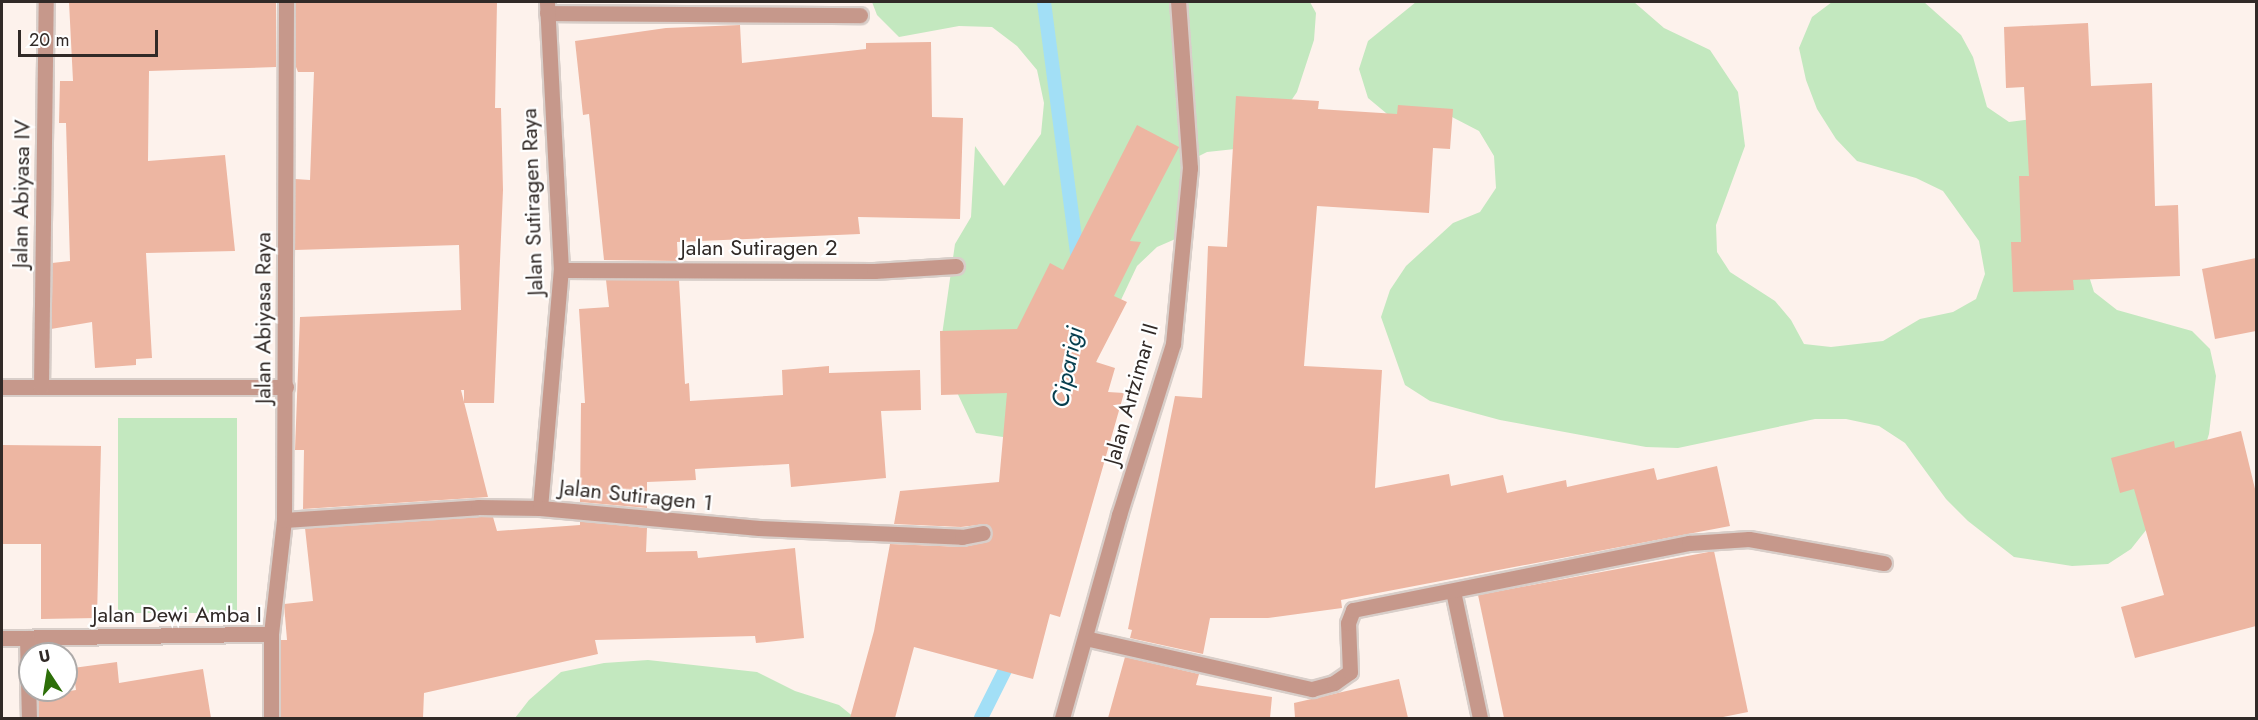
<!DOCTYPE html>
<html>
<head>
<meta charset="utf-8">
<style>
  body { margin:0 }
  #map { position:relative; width:2258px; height:720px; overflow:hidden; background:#fdf2ec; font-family:Jost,sans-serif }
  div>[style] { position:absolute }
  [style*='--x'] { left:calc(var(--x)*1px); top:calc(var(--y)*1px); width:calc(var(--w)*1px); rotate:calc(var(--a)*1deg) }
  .green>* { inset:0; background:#c3e8bf; transform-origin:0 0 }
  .stream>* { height:14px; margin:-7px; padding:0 7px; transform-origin:7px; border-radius:7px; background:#a2dff6 }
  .building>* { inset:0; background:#edb6a2 }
  .roads { filter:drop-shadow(2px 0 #d8cec9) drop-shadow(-2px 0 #d8cec9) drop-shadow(0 2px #d8cec9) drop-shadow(0 -2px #d8cec9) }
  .street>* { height:15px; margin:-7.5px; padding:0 7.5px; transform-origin:7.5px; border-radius:7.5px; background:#c6988b }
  span { translate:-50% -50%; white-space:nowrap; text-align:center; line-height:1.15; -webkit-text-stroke:4.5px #fff; paint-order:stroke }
  .street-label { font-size:22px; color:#312a27 }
  .water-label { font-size:24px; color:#063e4e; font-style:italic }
  .frame { position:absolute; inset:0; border:3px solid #312a27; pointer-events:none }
  .north { position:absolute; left:18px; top:642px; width:60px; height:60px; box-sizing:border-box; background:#fff; border:2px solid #adaaa9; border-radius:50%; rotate:348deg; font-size:16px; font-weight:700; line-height:24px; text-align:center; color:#312a27 }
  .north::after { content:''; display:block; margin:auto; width:21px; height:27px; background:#2d6f09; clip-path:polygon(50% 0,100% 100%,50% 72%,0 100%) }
  .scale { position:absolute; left:18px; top:30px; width:140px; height:27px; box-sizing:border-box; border:3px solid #312a27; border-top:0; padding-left:8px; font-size:18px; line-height:21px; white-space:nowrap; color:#312a27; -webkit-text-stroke:4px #fff; paint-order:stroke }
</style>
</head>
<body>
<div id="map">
  <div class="green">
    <div style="clip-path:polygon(872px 2px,1310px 2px,1316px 13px,1314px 40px,1297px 92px,1282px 114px,1235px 149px,1207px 152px,1181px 165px,1180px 237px,1157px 247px,1137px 266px,1103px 338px,1095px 366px,1003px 437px,976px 433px,948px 373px,941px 342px,955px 244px,971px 217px,975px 146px,1004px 186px,1041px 134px,1044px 103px,1037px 70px,1017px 46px,992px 27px,959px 26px,899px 37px,877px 15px)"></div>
    <div style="clip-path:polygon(1416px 2px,1634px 2px,1664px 28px,1710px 50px,1738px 92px,1745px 146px,1716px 225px,1717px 252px,1730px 272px,1775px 301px,1791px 320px,1804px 344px,1831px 347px,1883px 341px,1920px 319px,1953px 312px,1976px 299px,1985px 274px,1979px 241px,1943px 191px,1916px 178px,1857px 161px,1836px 139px,1817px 109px,1806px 80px,1799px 48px,1812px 17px,1832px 2px,1924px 2px,1961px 35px,1973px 57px,1987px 107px,2009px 122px,2039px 118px,2094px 292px,2117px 310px,2192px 331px,2210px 349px,2216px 376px,2209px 434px,2200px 462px,2131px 549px,2108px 564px,2072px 566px,2014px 557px,1968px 521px,1946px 499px,1905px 443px,1879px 426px,1846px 419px,1815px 419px,1678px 448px,1646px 447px,1500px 420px,1430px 401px,1405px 385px,1381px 317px,1390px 290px,1406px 266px,1453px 223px,1480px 212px,1496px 188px,1494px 156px,1479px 131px,1452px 117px,1392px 118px,1368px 98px,1359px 69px,1368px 41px)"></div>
    <div style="left:118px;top:418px;width:119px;height:195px"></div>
    <div style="clip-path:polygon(648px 660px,757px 672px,795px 691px,839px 705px,855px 718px,515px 718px,529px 700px,561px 672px,604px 663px)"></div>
  </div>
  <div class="stream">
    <div style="--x:1044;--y:2;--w:262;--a:82.5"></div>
    <div style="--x:981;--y:718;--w:69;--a:-63.4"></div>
  </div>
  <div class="building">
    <div style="clip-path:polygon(69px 2px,276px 2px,276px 67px,149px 71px,148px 161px,225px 155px,235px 251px,146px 253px,152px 358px,136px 359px,136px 365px,95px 368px,92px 322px,51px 329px,52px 263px,70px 261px,66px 123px,59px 123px,60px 81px,73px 81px)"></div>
    <div style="clip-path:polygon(296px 2px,497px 2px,495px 108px,501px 108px,503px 190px,494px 403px,464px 403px,464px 390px,461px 390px,488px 497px,303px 509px,304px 450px,295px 450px,300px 317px,461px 310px,459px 245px,295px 250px,295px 179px,310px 180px,314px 72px,298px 72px,296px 67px)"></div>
    <div style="clip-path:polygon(2088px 23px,2091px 86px,2152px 83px,2155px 206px,2178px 205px,2180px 276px,2073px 280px,2074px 290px,2013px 292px,2011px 242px,2021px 242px,2019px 176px,2029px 176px,2024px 87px,2006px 88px,2004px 27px)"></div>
    <div style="clip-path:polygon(740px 25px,742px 63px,866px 49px,866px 43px,931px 42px,932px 117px,963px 118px,960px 219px,858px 217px,860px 234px,677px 242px,678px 261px,604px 260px,589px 114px,583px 115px,575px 41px,666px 28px)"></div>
    <div style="clip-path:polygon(1236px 96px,1319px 101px,1318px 109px,1397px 114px,1398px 105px,1453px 109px,1450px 149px,1433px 148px,1429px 213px,1317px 206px,1304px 366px,1382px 370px,1375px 488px,1449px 474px,1451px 486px,1503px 475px,1507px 493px,1566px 480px,1567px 487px,1654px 468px,1657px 480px,1717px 466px,1730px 526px,1341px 600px,1342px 608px,1268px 618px,1210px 618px,1203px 654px,1130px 638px,1132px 630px,1128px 629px,1175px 396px,1202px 398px,1208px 246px,1227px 247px)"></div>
    <div style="clip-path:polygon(1137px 125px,1179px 147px,1130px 241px,1141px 242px,1114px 296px,1127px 302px,1096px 362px,1115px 368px,1108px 392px,1124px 393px,1060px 617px,1050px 614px,1033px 679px,914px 647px,895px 718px,850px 718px,874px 631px,890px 544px,964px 547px,985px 542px,992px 536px,986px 524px,961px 527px,894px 524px,900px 491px,999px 482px,1007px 393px,941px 395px,940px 331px,1017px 329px,1050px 263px,1063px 270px)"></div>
    <div style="clip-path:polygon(2256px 258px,2256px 331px,2215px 339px,2202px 269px)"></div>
    <div style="clip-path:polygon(606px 280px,679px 280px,685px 384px,689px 383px,690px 401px,783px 395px,782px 370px,829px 366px,829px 373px,920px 370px,921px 410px,881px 411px,886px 478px,791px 487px,789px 464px,695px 469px,696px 480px,647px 482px,647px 508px,580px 502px,581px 403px,585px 403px,579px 309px,609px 307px)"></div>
    <div style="clip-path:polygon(2241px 431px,2256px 493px,2256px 626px,2135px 658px,2121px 607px,2164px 595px,2134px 489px,2120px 493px,2111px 458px,2174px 441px,2175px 448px)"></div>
    <div style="clip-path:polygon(2px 445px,101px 446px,97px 618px,41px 619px,41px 544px,2px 544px)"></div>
    <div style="clip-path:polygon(478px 517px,493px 517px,497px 531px,580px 525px,580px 521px,647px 528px,646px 552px,697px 551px,698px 558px,795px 548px,804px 638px,756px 643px,755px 636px,595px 640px,598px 654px,424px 693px,423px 718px,281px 718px,281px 640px,287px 640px,284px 604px,313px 601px,305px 528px)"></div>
    <div style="clip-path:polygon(1714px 551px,1748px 712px,1718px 718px,1504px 718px,1478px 595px)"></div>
    <div style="clip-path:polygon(1125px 657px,1199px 674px,1196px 685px,1272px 697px,1270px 718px,1108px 718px)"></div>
    <div style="clip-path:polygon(117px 662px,119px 683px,203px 669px,211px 718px,39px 718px,38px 696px,76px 690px,73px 668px)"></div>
    <div style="clip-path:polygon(1399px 679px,1408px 718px,1295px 718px,1294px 703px)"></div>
  </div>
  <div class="roads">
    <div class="street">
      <div style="--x:547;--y:13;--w:313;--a:0.4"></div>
      <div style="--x:561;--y:270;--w:313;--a:0.2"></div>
      <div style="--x:874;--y:271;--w:82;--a:-3.5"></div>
      <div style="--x:2;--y:387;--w:284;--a:0"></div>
      <div style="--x:41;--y:387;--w:385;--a:-89.3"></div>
      <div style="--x:540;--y:508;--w:239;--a:-85"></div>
      <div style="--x:561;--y:270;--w:268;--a:-93"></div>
      <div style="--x:284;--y:520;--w:194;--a:-3.8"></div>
      <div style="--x:478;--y:507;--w:62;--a:0.9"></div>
      <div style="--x:540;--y:508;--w:220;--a:5.2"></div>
      <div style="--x:759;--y:528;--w:203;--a:2.5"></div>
      <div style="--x:962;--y:537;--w:21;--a:-11"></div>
      <div style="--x:1453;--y:591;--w:130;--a:78"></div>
      <div style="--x:271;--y:634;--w:115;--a:-83.5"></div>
      <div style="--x:284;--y:520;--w:518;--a:-89.78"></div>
      <div style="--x:2;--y:638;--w:269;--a:-0.9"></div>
      <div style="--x:271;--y:634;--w:84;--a:90"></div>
      <div style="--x:27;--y:638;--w:80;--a:88.6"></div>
      <div style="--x:1085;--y:638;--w:233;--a:12.7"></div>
      <div style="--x:1312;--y:689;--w:23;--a:-15"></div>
      <div style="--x:1334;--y:683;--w:19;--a:-35"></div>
      <div style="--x:1350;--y:672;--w:49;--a:-92.3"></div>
      <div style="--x:1348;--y:623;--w:14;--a:-69"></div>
      <div style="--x:1353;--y:610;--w:343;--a:-11.3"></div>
      <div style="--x:1689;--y:543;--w:60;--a:-3.8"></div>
      <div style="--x:1749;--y:539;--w:137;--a:10.1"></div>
      <div style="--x:1062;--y:718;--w:211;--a:-74.3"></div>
      <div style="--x:1119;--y:515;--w:179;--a:-72.5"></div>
      <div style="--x:1173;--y:344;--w:177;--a:-84.5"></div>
      <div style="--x:1190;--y:168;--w:166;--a:-94.1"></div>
    </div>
  </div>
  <div class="street-label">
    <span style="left:21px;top:194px;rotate:-89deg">Jalan Abiyasa IV</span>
    <span style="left:532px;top:202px;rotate:-92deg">Jalan Sutiragen Raya</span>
    <span style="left:759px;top:248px">Jalan Sutiragen 2</span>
    <span style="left:263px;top:318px;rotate:-90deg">Jalan Abiyasa Raya</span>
    <span style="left:1131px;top:394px;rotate:-74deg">Jalan Artzimar II</span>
    <span style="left:636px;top:495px;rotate:6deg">Jalan Sutiragen 1</span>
    <span style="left:177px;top:615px">Jalan Dewi Amba I</span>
  </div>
  <div class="water-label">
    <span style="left:1067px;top:367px;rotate:-79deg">Ciparigi</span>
  </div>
  <div class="frame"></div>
  <div class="north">U</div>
  <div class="scale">20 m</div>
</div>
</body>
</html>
